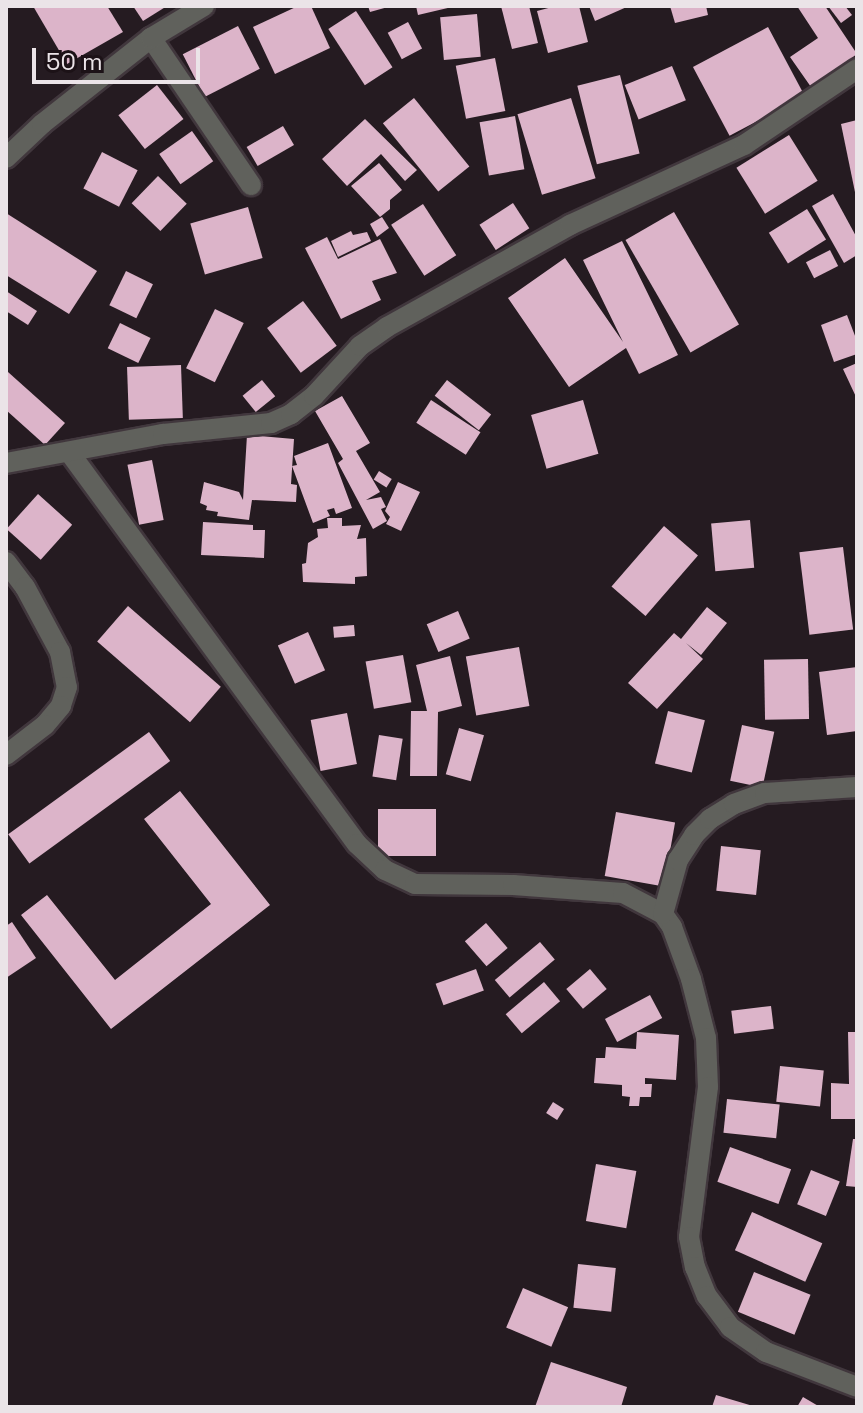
<!DOCTYPE html>
<html>
<head>
<meta charset="utf-8">
<style>
  body { margin:0 }
  #map { position:relative; width:863px; height:1413px; overflow:hidden; background:#251b21; font-family:"Space Grotesk",sans-serif }
  div>[style] { position:absolute }
  [style*='--x'] { left:calc(var(--x)*1px); top:calc(var(--y)*1px); width:calc(var(--w)*1px); rotate:calc(var(--a)*1deg) }
  .building>* { inset:0; background:#dcb4c9; transform-origin:0 0 }
  .roads { filter:drop-shadow(2px 0 #41373d) drop-shadow(-2px 0 #41373d) drop-shadow(0 2px #41373d) drop-shadow(0 -2px #41373d) }
  .minor>* { height:20px; margin:-10px; padding:0 10px; transform-origin:10px; border-radius:10px; background:#60615c }
  span { translate:-50% -50%; white-space:nowrap; text-align:center; line-height:1.15; -webkit-text-stroke:8px #1c1217; paint-order:stroke }
  .frame { position:absolute; inset:0; border:8px solid #ebe4e8; pointer-events:none }
  .scale { position:absolute; left:32px; top:48px; width:168px; height:36px; box-sizing:border-box; border:4px solid #ebe4e8; border-top:0; padding-left:10px; font-size:24px; line-height:28px; white-space:nowrap; color:#ebe4e8; -webkit-text-stroke:6px #1c1217; paint-order:stroke }
</style>
</head>
<body>
<div id="map">
  <div class="building">
    <div style="clip-path:polygon(33px 6px,107px 6px,123px 32px,67px 64px)"></div>
    <div style="clip-path:polygon(133px 6px,167px 6px,143px 21px)"></div>
    <div style="clip-path:polygon(298px 6px,311px 6px,330px 48px,275px 74px,253px 27px)"></div>
    <div style="clip-path:polygon(368px 6px,388px 6px,388px 7px,370px 12px)"></div>
    <div style="clip-path:polygon(416px 6px,452px 6px,452px 7px,418px 15px)"></div>
    <div style="clip-path:polygon(501px 6px,529px 6px,538px 43px,512px 49px)"></div>
    <div style="clip-path:polygon(556px 6px,579px 6px,588px 42px,548px 53px,537px 11px)"></div>
    <div style="clip-path:polygon(589px 6px,629px 6px,595px 21px)"></div>
    <div style="clip-path:polygon(670px 6px,706px 6px,708px 15px,675px 23px)"></div>
    <div style="clip-path:polygon(797px 6px,825px 6px,857px 54px,811px 87px,790px 57px,818px 38px)"></div>
    <div style="clip-path:polygon(828px 6px,845px 6px,852px 15px,841px 23px)"></div>
    <div style="left:356px;top:11px;width:67px;height:33px;rotate:57deg"></div>
    <div style="left:477px;top:14px;width:43px;height:37px;rotate:85deg"></div>
    <div style="left:408px;top:22px;width:30px;height:23px;rotate:62deg"></div>
    <div style="left:238px;top:26px;width:48px;height:62px;rotate:63deg"></div>
    <div style="left:768px;top:27px;width:78px;height:85px;rotate:62deg"></div>
    <div style="left:495px;top:58px;width:54px;height:40px;rotate:79deg"></div>
    <div style="left:672px;top:66px;width:37px;height:51px;rotate:68deg"></div>
    <div style="left:620px;top:75px;width:81px;height:44px;rotate:76deg"></div>
    <div style="left:157px;top:85px;width:43px;height:49px;rotate:52deg"></div>
    <div style="left:414px;top:98px;width:88px;height:40px;rotate:51deg"></div>
    <div style="left:571px;top:98px;width:84px;height:56px;rotate:73deg"></div>
    <div style="left:515px;top:116px;width:54px;height:36px;rotate:80deg"></div>
    <div style="clip-path:polygon(365px 119px,417px 170px,405px 181px,381px 154px,347px 186px,322px 159px)"></div>
    <div style="clip-path:polygon(857px 120px,857px 197px,856px 197px,841px 124px)"></div>
    <div style="left:283px;top:126px;width:22px;height:42px;rotate:60deg"></div>
    <div style="left:192px;top:131px;width:37px;height:40px;rotate:55deg"></div>
    <div style="left:789px;top:135px;width:54px;height:62px;rotate:58deg"></div>
    <div style="left:102px;top:152px;width:40px;height:41px;rotate:27deg"></div>
    <div style="clip-path:polygon(379px 163px,402px 190px,390px 200px,390px 209px,380px 217px,351px 186px)"></div>
    <div style="left:158px;top:176px;width:40px;height:38px;rotate:44deg"></div>
    <div style="clip-path:polygon(833px 194px,857px 238px,857px 255px,844px 263px,812px 206px)"></div>
    <div style="left:513px;top:203px;width:30px;height:40px;rotate:57deg"></div>
    <div style="left:423px;top:204px;width:61px;height:38px;rotate:57deg"></div>
    <div style="left:248px;top:207px;width:53px;height:60px;rotate:74deg"></div>
    <div style="left:807px;top:209px;width:36px;height:45px;rotate:58deg"></div>
    <div style="left:674px;top:212px;width:130px;height:56px;rotate:60deg"></div>
    <div style="clip-path:polygon(6px 213px,97px 271px,69px 314px,6px 275px)"></div>
    <div style="clip-path:polygon(382px 217px,389px 228px,377px 237px,370px 224px)"></div>
    <div style="clip-path:polygon(351px 231px,353px 235px,367px 232px,371px 241px,338px 257px,331px 241px)"></div>
    <div style="clip-path:polygon(327px 237px,338px 259px,380px 239px,397px 273px,372px 281px,381px 300px,341px 319px,305px 248px)"></div>
    <div style="clip-path:polygon(622px 241px,678px 355px,639px 374px,626px 348px,569px 387px,508px 298px,565px 258px,623px 342px,583px 260px)"></div>
    <div style="left:830px;top:250px;width:18px;height:27px;rotate:63deg"></div>
    <div style="left:126px;top:271px;width:30px;height:38px;rotate:26deg"></div>
    <div style="clip-path:polygon(6px 291px,37px 311px,28px 325px,6px 311px)"></div>
    <div style="left:303px;top:301px;width:56px;height:45px;rotate:53deg"></div>
    <div style="left:215px;top:309px;width:32px;height:66px;rotate:26deg"></div>
    <div style="clip-path:polygon(847px 315px,857px 341px,857px 354px,834px 362px,821px 325px)"></div>
    <div style="left:120px;top:323px;width:34px;height:28px;rotate:26deg"></div>
    <div style="clip-path:polygon(857px 363px,857px 399px,843px 369px)"></div>
    <div style="left:181px;top:365px;width:53px;height:54px;rotate:88deg"></div>
    <div style="clip-path:polygon(8px 372px,65px 423px,45px 445px,6px 410px)"></div>
    <div style="left:262px;top:380px;width:21px;height:25px;rotate:51deg"></div>
    <div style="left:447px;top:380px;width:56px;height:20px;rotate:38deg"></div>
    <div style="clip-path:polygon(342px 396px,370px 443px,356px 451px,380px 492px,366px 500px,381px 497px,386px 507px,381px 509px,387px 521px,373px 529px,338px 463px,343px 459px,315px 411px)"></div>
    <div style="left:431px;top:400px;width:59px;height:27px;rotate:33deg"></div>
    <div style="left:583px;top:400px;width:56px;height:54px;rotate:74deg"></div>
    <div style="clip-path:polygon(247px 435px,294px 439px,291px 484px,297px 485px,296px 502px,252px 500px,249px 520px,217px 516px,218px 512px,206px 510px,207px 506px,200px 503px,204px 482px,239px 492px,243px 500px)"></div>
    <div style="clip-path:polygon(328px 443px,352px 508px,336px 514px,334px 508px,327px 510px,330px 516px,313px 523px,292px 466px,297px 465px,294px 456px)"></div>
    <div style="left:152px;top:460px;width:61px;height:25px;rotate:79deg"></div>
    <div style="left:379px;top:471px;width:15px;height:10px;rotate:32deg"></div>
    <div style="clip-path:polygon(398px 482px,420px 492px,401px 531px,386px 524px,390px 517px,385px 511px)"></div>
    <div style="left:38px;top:494px;width:46px;height:47px;rotate:42deg"></div>
    <div style="clip-path:polygon(327px 518px,342px 518px,342px 526px,361px 525px,357px 539px,366px 538px,367px 576px,355px 577px,355px 584px,303px 582px,302px 564px,306px 563px,308px 543px,318px 537px,317px 529px,328px 528px)"></div>
    <div style="left:750px;top:520px;width:48px;height:39px;rotate:85deg"></div>
    <div style="clip-path:polygon(203px 522px,253px 525px,253px 530px,265px 530px,264px 558px,201px 555px)"></div>
    <div style="left:664px;top:526px;width:45px;height:80px;rotate:41deg"></div>
    <div style="left:843px;top:547px;width:83px;height:44px;rotate:83deg"></div>
    <div style="left:128px;top:606px;width:123px;height:47px;rotate:41deg"></div>
    <div style="clip-path:polygon(707px 607px,727px 623px,701px 655px,686px 643px,703px 659px,657px 709px,628px 683px,674px 633px,681px 639px)"></div>
    <div style="left:458px;top:611px;width:30px;height:34px;rotate:67deg"></div>
    <div style="left:354px;top:625px;width:11px;height:21px;rotate:85deg"></div>
    <div style="left:308px;top:632px;width:42px;height:33px;rotate:66deg"></div>
    <div style="left:519px;top:647px;width:60px;height:54px;rotate:80deg"></div>
    <div style="left:403px;top:655px;width:48px;height:38px;rotate:80deg"></div>
    <div style="clip-path:polygon(450px 656px,462px 706px,438px 712px,437px 776px,410px 776px,411px 711px,427px 711px,416px 665px)"></div>
    <div style="left:808px;top:659px;width:60px;height:44px;rotate:89deg"></div>
    <div style="clip-path:polygon(857px 667px,857px 731px,827px 735px,819px 672px)"></div>
    <div style="left:668px;top:711px;width:38px;height:54px;rotate:14deg"></div>
    <div style="left:347px;top:713px;width:52px;height:37px;rotate:79deg"></div>
    <div style="left:742px;top:725px;width:33px;height:57px;rotate:12deg"></div>
    <div style="left:459px;top:728px;width:26px;height:48px;rotate:16deg"></div>
    <div style="left:149px;top:732px;width:36px;height:174px;rotate:54deg"></div>
    <div style="left:379px;top:735px;width:24px;height:42px;rotate:9deg"></div>
    <div style="clip-path:polygon(180px 791px,270px 905px,111px 1029px,21px 915px,47px 895px,115px 980px,211px 904px,144px 819px)"></div>
    <div style="left:378px;top:809px;width:58px;height:47px"></div>
    <div style="left:616px;top:812px;width:60px;height:65px;rotate:10deg"></div>
    <div style="left:721px;top:846px;width:40px;height:45px;rotate:6deg"></div>
    <div style="clip-path:polygon(12px 922px,36px 958px,6px 978px,6px 926px)"></div>
    <div style="left:486px;top:923px;width:33px;height:28px;rotate:49deg"></div>
    <div style="left:540px;top:942px;width:23px;height:59px;rotate:50deg"></div>
    <div style="left:476px;top:969px;width:23px;height:43px;rotate:70deg"></div>
    <div style="left:590px;top:969px;width:26px;height:31px;rotate:50deg"></div>
    <div style="left:544px;top:982px;width:25px;height:50px;rotate:50deg"></div>
    <div style="left:650px;top:995px;width:26px;height:51px;rotate:62deg"></div>
    <div style="left:771px;top:1006px;width:23px;height:40px;rotate:83deg"></div>
    <div style="clip-path:polygon(637px 1032px,679px 1035px,676px 1080px,645px 1078px,645px 1084px,652px 1084px,651px 1097px,640px 1097px,639px 1106px,629px 1106px,630px 1097px,622px 1096px,622px 1085px,594px 1083px,596px 1058px,605px 1058px,606px 1047px,636px 1049px)"></div>
    <div style="clip-path:polygon(848px 1032px,857px 1032px,855px 1119px,831px 1119px,831px 1083px,849px 1084px)"></div>
    <div style="left:780px;top:1066px;width:44px;height:36px;rotate:6deg"></div>
    <div style="left:727px;top:1099px;width:53px;height:34px;rotate:6deg"></div>
    <div style="left:553px;top:1102px;width:13px;height:13px;rotate:32deg"></div>
    <div style="clip-path:polygon(853px 1139px,857px 1139px,857px 1187px,846px 1186px)"></div>
    <div style="left:730px;top:1147px;width:65px;height:37px;rotate:20deg"></div>
    <div style="left:596px;top:1164px;width:41px;height:58px;rotate:10deg"></div>
    <div style="left:811px;top:1170px;width:31px;height:37px;rotate:22deg"></div>
    <div style="left:752px;top:1212px;width:77px;height:42px;rotate:24deg"></div>
    <div style="left:578px;top:1264px;width:38px;height:44px;rotate:6deg"></div>
    <div style="left:754px;top:1272px;width:61px;height:43px;rotate:22deg"></div>
    <div style="left:523px;top:1288px;width:49px;height:43px;rotate:23deg"></div>
    <div style="clip-path:polygon(551px 1362px,627px 1387px,621px 1407px,535px 1407px)"></div>
    <div style="clip-path:polygon(716px 1395px,753px 1406px,753px 1407px,712px 1407px)"></div>
    <div style="clip-path:polygon(803px 1397px,820px 1407px,797px 1407px)"></div>
  </div>
  <div class="roads">
    <div class="minor">
      <div style="--x:151;--y:38;--w:178;--a:55.8"></div>
      <div style="--x:6;--y:158;--w:50;--a:-43.4"></div>
      <div style="--x:42;--y:124;--w:139;--a:-38.3"></div>
      <div style="--x:151;--y:38;--w:62;--a:-31.1"></div>
      <div style="--x:69;--y:452;--w:486;--a:53.7"></div>
      <div style="--x:357;--y:844;--w:38;--a:43"></div>
      <div style="--x:385;--y:870;--w:33;--a:25"></div>
      <div style="--x:415;--y:884;--w:98;--a:0.6"></div>
      <div style="--x:513;--y:885;--w:110;--a:4.2"></div>
      <div style="--x:623;--y:893;--w:45;--a:27.7"></div>
      <div style="--x:663;--y:914;--w:16;--a:55"></div>
      <div style="--x:672;--y:927;--w:55;--a:69.9"></div>
      <div style="--x:691;--y:979;--w:61;--a:75.7"></div>
      <div style="--x:706;--y:1038;--w:49;--a:87.7"></div>
      <div style="--x:708;--y:1087;--w:151;--a:97.2"></div>
      <div style="--x:689;--y:1237;--w:31;--a:79"></div>
      <div style="--x:695;--y:1267;--w:31;--a:68"></div>
      <div style="--x:707;--y:1296;--w:39;--a:53"></div>
      <div style="--x:730;--y:1327;--w:44;--a:34.8"></div>
      <div style="--x:766;--y:1352;--w:97;--a:21"></div>
      <div style="--x:6;--y:463;--w:160;--a:-10.5"></div>
      <div style="--x:163;--y:434;--w:109;--a:-5.8"></div>
      <div style="--x:271;--y:423;--w:22;--a:-24"></div>
      <div style="--x:291;--y:414;--w:29;--a:-38"></div>
      <div style="--x:314;--y:396;--w:68;--a:-47.4"></div>
      <div style="--x:360;--y:346;--w:33;--a:-35"></div>
      <div style="--x:387;--y:327;--w:210;--a:-29.1"></div>
      <div style="--x:570;--y:225;--w:192;--a:-24.7"></div>
      <div style="--x:744;--y:145;--w:136;--a:-33.9"></div>
      <div style="--x:6;--y:562;--w:31;--a:53"></div>
      <div style="--x:25;--y:587;--w:74;--a:61.7"></div>
      <div style="--x:60;--y:652;--w:36;--a:79"></div>
      <div style="--x:67;--y:687;--w:20;--a:108"></div>
      <div style="--x:61;--y:706;--w:25;--a:130"></div>
      <div style="--x:45;--y:725;--w:49;--a:142.4"></div>
      <div style="--x:663;--y:914;--w:56;--a:-74.5"></div>
      <div style="--x:678;--y:860;--w:30;--a:-57"></div>
      <div style="--x:694;--y:835;--w:23;--a:-45"></div>
      <div style="--x:710;--y:819;--w:28;--a:-32"></div>
      <div style="--x:734;--y:804;--w:33;--a:-20"></div>
      <div style="--x:765;--y:793;--w:92;--a:-3.7"></div>
    </div>
  </div>
  <div class="frame"></div>
  <div class="scale">50 m</div>
</div>
</body>
</html>
